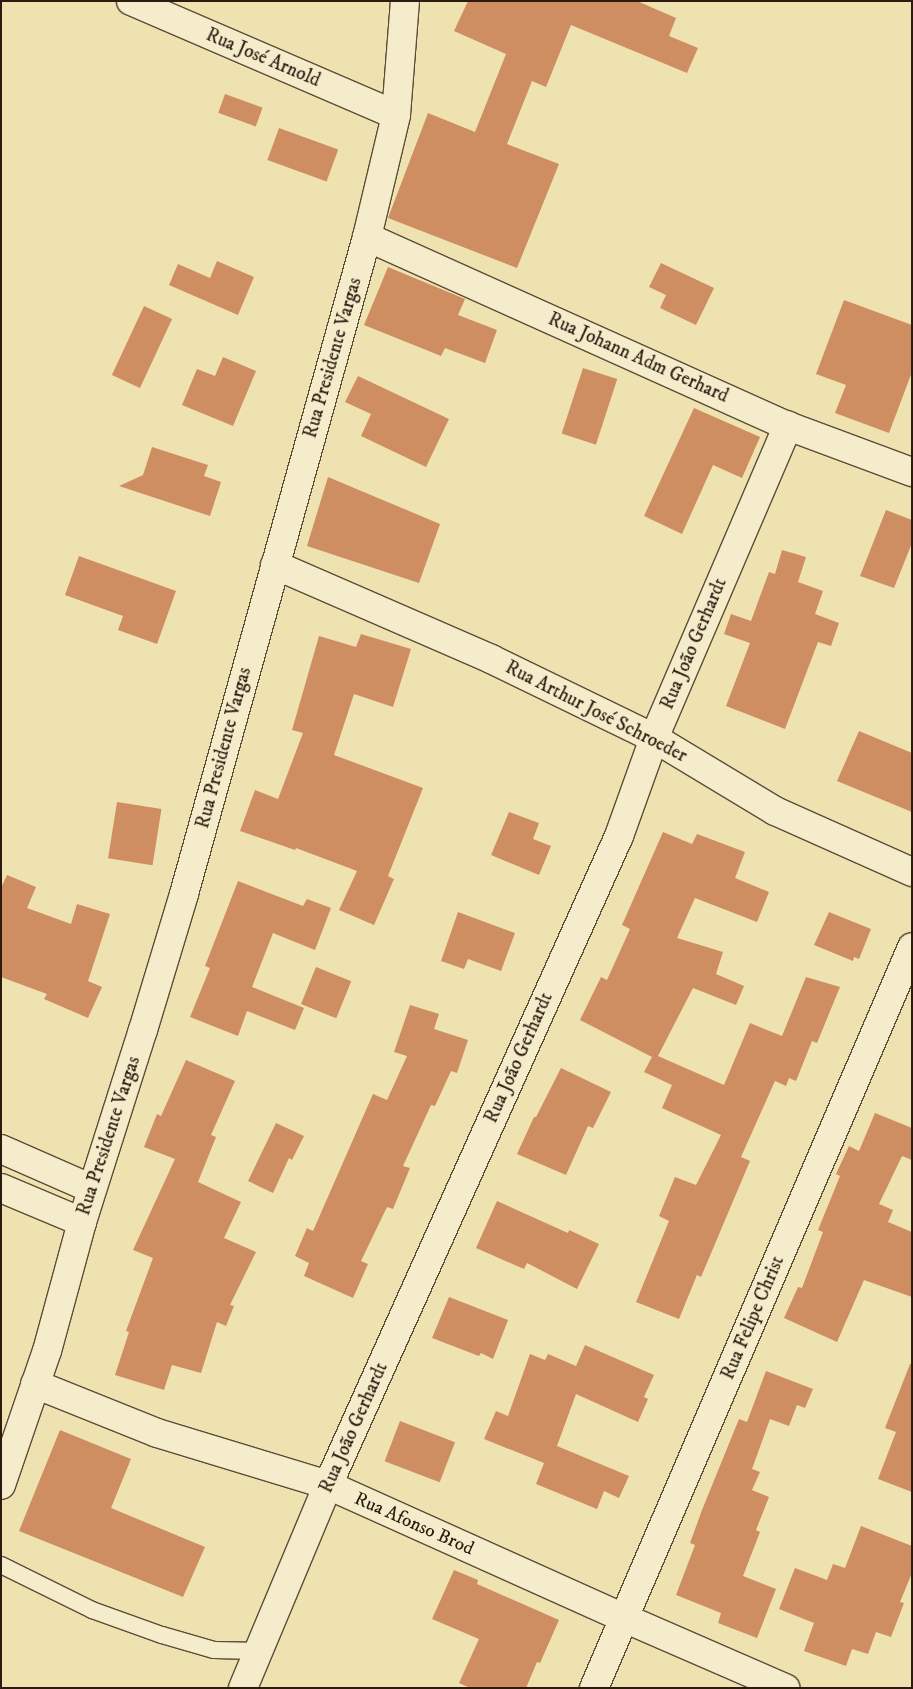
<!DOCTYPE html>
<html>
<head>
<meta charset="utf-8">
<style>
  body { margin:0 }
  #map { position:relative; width:913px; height:1689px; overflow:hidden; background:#efe2b1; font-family:"IM FELL DW Pica",serif }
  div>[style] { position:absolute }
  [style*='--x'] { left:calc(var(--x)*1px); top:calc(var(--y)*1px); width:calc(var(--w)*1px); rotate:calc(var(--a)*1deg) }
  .building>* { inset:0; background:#cf8d62; transform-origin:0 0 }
  .roads { filter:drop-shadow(1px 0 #5d4c36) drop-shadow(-1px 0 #5d4c36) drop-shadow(0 1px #5d4c36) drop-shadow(0 -1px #5d4c36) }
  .service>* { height:16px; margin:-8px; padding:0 8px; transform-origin:8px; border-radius:8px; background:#f5eccc }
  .minor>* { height:28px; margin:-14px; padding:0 14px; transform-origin:14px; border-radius:14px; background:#f5eccc }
  .tertiary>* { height:28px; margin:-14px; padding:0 14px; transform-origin:14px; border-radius:14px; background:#f5eccc }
  .secondary>* { height:28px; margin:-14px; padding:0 14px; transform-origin:14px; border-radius:14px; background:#f5eccc }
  span { translate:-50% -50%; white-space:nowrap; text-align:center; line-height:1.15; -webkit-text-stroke:4.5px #f5eccc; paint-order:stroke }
  .street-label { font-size:19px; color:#2c1a0d }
  .frame { position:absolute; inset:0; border:2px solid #2c1a0d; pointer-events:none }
</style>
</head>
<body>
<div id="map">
  <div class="building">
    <div style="clip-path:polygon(468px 1px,637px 1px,676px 18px,669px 36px,698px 48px,687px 73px,571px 25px,546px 87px,532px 81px,507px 144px,559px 164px,517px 268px,388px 218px,428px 113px,475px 132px,506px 54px,454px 31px)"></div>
    <div style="left:225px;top:94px;width:40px;height:20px;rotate:20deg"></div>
    <div style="left:279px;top:128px;width:63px;height:34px;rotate:20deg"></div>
    <div style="clip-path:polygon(217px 261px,254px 277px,238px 315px,169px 285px,178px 264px,210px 278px)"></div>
    <div style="clip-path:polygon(661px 263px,714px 288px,696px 325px,660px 308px,666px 295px,649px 287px)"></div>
    <div style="clip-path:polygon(388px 267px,465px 299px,458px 315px,497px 330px,485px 363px,445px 348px,441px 356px,364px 325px)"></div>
    <div style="clip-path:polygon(844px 300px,912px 325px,912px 372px,889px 433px,835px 413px,846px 385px,816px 374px)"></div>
    <div style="left:144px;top:306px;width:31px;height:76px;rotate:25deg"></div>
    <div style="clip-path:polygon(223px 357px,256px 371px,233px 426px,182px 405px,197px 369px,215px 376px)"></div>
    <div style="left:583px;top:368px;width:36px;height:69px;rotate:18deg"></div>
    <div style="clip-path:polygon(358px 376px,449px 419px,426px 467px,361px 436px,371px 414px,345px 402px)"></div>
    <div style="clip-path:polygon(694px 408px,760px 437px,742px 478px,713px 465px,682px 534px,644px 516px)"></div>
    <div style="clip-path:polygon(152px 447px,208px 465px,204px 476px,221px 482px,210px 516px,119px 486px,143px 475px)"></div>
    <div style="clip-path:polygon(328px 477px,440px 524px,419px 583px,307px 546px)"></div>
    <div style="clip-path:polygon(886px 510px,912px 520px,912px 543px,894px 588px,860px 576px)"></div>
    <div style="clip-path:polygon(782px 550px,806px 557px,798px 582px,823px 591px,815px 614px,839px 623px,831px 646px,818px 642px,785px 729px,726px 706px,750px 643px,724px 634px,731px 614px,751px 621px,769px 572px,775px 574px)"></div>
    <div style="clip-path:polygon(79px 556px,176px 591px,157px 644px,118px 630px,123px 616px,65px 595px)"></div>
    <div style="clip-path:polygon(361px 634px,411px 649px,393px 707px,354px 694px,334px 755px,423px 788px,388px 876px,394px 879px,374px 925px,339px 910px,357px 871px,296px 848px,295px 850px,240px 831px,255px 790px,278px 799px,303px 733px,292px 730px,319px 636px,356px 647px)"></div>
    <div style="clip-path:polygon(859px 731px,912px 753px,912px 812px,837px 781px)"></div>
    <div style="left:117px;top:802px;width:45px;height:57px;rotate:9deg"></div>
    <div style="clip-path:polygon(509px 812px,539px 823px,533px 839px,551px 846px,539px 875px,491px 855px)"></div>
    <div style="clip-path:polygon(663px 832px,692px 844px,697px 834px,745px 852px,735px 878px,769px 892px,757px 922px,695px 898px,677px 938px,723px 952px,716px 974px,744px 986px,736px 1005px,693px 988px,658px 1056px,724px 1085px,750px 1023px,782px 1036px,806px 977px,840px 987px,817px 1043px,812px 1041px,796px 1081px,789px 1078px,786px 1086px,775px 1081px,741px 1157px,750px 1161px,701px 1277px,697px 1275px,679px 1319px,636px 1302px,669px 1221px,659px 1216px,675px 1177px,696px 1185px,721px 1135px,662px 1108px,672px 1085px,644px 1072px,652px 1057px,580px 1020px,601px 977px,607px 980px,630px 929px,622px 925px)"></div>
    <div style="clip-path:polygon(7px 875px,36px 887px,27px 908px,71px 924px,77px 904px,110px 914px,88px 981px,102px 987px,88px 1018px,44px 999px,47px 994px,1px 977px,1px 888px)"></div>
    <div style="clip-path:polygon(238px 881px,303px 906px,307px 899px,331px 908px,315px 950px,273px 933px,252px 987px,304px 1008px,295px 1030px,247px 1011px,238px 1036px,190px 1017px,210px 968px,205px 966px)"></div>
    <div style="clip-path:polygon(458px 912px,515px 933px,501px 971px,468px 959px,464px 969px,441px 961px)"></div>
    <div style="clip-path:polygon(829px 912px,871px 929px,859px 959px,854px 957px,853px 961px,814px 945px)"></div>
    <div style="left:316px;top:967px;width:38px;height:40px;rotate:22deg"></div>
    <div style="clip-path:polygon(410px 1005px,439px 1014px,434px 1029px,468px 1040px,457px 1073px,451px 1071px,435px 1106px,431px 1105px,403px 1166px,410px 1168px,393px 1209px,387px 1207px,361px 1261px,368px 1264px,353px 1298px,304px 1276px,309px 1263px,295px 1256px,307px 1228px,313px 1231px,373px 1094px,387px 1100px,407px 1056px,394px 1052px)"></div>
    <div style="clip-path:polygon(186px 1060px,235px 1081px,211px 1135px,216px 1137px,198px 1182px,241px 1202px,224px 1238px,256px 1252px,230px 1305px,234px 1306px,226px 1326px,217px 1322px,201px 1373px,172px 1365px,164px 1390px,115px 1375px,129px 1332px,126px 1331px,153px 1258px,133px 1250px,175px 1159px,144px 1147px,157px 1114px,161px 1116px)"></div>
    <div style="clip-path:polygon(561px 1068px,611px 1092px,593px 1128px,588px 1126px,566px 1175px,517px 1154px,534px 1117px,536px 1117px)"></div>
    <div style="clip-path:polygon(875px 1113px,912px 1128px,912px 1160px,902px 1156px,879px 1204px,893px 1210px,888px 1222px,912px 1232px,912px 1297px,864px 1280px,837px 1342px,784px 1318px,798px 1287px,802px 1288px,823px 1232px,818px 1230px,840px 1176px,836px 1174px,849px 1146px,859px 1151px)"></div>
    <div style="clip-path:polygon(276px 1123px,304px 1136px,292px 1160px,289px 1158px,273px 1193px,248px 1181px)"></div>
    <div style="clip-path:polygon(497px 1201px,568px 1233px,569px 1230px,599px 1244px,577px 1289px,527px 1263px,524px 1269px,476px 1248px)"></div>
    <div style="clip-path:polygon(449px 1297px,508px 1320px,493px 1359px,481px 1353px,479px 1356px,432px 1338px)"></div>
    <div style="clip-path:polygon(585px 1345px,654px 1375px,644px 1397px,648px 1399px,638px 1422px,576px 1394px,557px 1446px,629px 1476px,619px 1498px,604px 1491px,597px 1509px,536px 1484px,544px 1463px,484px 1439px,496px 1411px,508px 1416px,530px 1354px,545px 1360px,548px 1354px,576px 1366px)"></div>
    <div style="clip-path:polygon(910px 1364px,912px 1364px,912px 1492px,878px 1479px,896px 1432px,885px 1428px)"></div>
    <div style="clip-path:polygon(766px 1371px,813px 1389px,805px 1408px,797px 1405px,789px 1426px,770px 1419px,752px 1469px,760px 1472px,752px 1490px,769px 1497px,756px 1530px,760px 1532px,743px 1576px,776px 1589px,757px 1638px,718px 1623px,721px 1613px,676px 1595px,695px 1545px,690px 1543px,702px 1510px,739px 1419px,747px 1422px)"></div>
    <div style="left:400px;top:1421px;width:59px;height:43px;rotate:21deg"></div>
    <div style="clip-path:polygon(60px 1430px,131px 1459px,111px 1508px,205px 1547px,183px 1597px,19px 1531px)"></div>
    <div style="clip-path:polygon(861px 1526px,912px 1546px,912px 1573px,900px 1602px,904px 1603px,891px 1637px,876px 1632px,868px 1654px,852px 1649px,846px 1666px,804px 1651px,814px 1623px,779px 1609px,795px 1568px,827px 1580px,833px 1564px,845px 1568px)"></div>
    <div style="clip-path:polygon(454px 1570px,478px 1580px,477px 1584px,559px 1620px,540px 1663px,537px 1662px,526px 1688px,470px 1688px,459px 1683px,479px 1639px,432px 1619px)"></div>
  </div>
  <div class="roads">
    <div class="service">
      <div style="--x:1;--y:1565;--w:102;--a:26.3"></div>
      <div style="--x:92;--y:1610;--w:74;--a:19.7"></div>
      <div style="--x:162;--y:1635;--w:54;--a:16.1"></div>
      <div style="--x:214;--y:1650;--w:46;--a:1.2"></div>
    </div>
    <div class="minor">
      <div style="--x:367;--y:237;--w:461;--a:24.2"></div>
      <div style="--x:788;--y:426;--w:132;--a:20.4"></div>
      <div style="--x:35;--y:1384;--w:131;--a:21.9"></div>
      <div style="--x:157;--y:1433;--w:179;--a:16.9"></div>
      <div style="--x:328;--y:1485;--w:325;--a:24.2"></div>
      <div style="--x:624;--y:1618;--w:176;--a:23.5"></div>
      <div style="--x:243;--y:1688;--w:220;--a:-67.3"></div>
      <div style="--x:328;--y:1485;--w:711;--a:-65.85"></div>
      <div style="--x:619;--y:836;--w:104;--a:-70.3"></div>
      <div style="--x:654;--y:738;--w:340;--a:-66.8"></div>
      <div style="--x:594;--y:1688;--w:806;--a:-66.77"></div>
    </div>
    <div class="tertiary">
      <div style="--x:131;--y:1;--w:288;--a:23.3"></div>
      <div style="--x:275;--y:565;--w:236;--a:23.5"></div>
      <div style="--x:491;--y:659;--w:181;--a:25.9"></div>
      <div style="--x:654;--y:738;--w:141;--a:31.1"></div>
      <div style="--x:775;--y:811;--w:150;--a:24"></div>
      <div style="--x:1;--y:1149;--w:99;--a:23.7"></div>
      <div style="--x:1;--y:1188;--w:88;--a:22.8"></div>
    </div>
    <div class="secondary">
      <div style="--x:1;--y:1485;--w:142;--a:-71.1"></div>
      <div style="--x:47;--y:1351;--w:134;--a:-74.8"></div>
      <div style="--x:82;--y:1222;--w:201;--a:-72.4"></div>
      <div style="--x:143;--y:1030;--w:142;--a:-73.2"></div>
      <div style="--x:184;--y:894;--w:682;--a:-74.44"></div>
      <div style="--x:367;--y:237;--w:125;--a:-76.6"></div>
      <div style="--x:396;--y:115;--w:114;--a:-85.5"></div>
    </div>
  </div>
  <div class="street-label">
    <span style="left:263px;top:58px;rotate:23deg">Rua José Arnold</span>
    <span style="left:333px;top:358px;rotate:-74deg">Rua Presidente Vargas</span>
    <span style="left:638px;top:358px;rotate:24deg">Rua Johann Adm Gerhard</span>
    <span style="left:694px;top:644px;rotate:-67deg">Rua João Gerhardt</span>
    <span style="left:596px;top:712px;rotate:27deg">Rua Arthur José Schroeder</span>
    <span style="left:224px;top:748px;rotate:-75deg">Rua Presidente Vargas</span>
    <span style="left:519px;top:1058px;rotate:-66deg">Rua João Gerhardt</span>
    <span style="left:109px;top:1136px;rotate:-72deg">Rua Presidente Vargas</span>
    <span style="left:753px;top:1318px;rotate:-67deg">Rua Felipe Christ</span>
    <span style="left:354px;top:1428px;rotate:-66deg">Rua João Gerhardt</span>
    <span style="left:414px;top:1524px;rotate:24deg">Rua Afonso Brod</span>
  </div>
  <div class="frame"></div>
</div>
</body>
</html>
